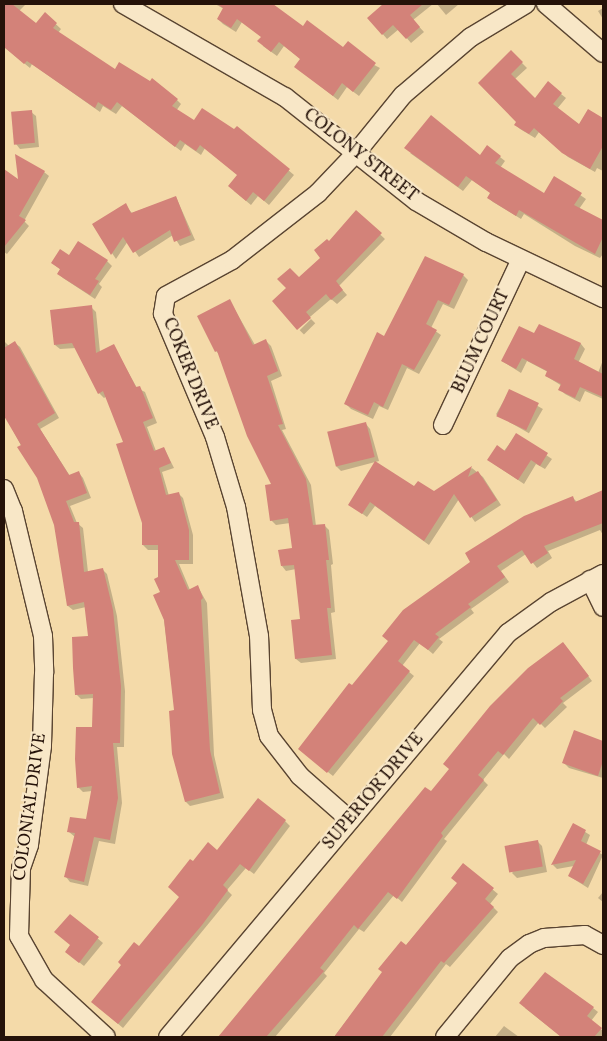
<!DOCTYPE html>
<html>
<head>
<meta charset="utf-8">
<style>
  body { margin:0 }
  #map { position:relative; width:607px; height:1041px; overflow:hidden; background:#f4daa9; font-family:Vollkorn,serif }
  div>[style] { position:absolute }
  [style*='--x'] { left:calc(var(--x)*1px); top:calc(var(--y)*1px); width:calc(var(--w)*1px); rotate:calc(var(--a)*1deg) }
  .shadow>* { inset:0; background:#0003; transform-origin:0 0 }
  .building>* { inset:0; background:#d38279; transform-origin:0 0 }
  .roads { filter:drop-shadow(1px 0 #594431) drop-shadow(-1px 0 #594431) drop-shadow(0 1px #594431) drop-shadow(0 -1px #594431) }
  .minor>* { height:18px; margin:-9px; padding:0 9px; transform-origin:9px; border-radius:9px; background:#f8e7c7 }
  span { translate:-50% -50%; white-space:nowrap; text-align:center; line-height:1.15; -webkit-text-stroke:4.5px #f8e7c7; paint-order:stroke }
  .street-label { font-size:18px; color:#251209 }
  .frame { position:absolute; inset:0; border:5px solid #251209; pointer-events:none }
</style>
</head>
<body>
<div id="map">
  <div class="shadow">
    <div style="clip-path:polygon(4px 4px,26px 4px,19px 11px,36px 25px,45px 14px,61px 29px,58px 33px,115px 71px,177px 100px,181px 104px,176px 111px,194px 122px,234px 131px,237px 127px,294px 175px,269px 205px,258px 196px,251px 205px,234px 191px,238px 175px,205px 148px,201px 155px,185px 144px,181px 151px,122px 106px,116px 114px,103px 106px,100px 112px,32px 64px,30px 68px,4px 47px,4px 35px,8px 30px,4px 27px)"></div>
    <div style="clip-path:polygon(215px 4px,271px 4px,303px 28px,380px 68px,359px 96px,347px 87px,338px 100px,296px 67px,302px 60px,284px 46px,277px 56px,263px 46px,262px 37px,242px 22px,236px 32px,223px 24px,218px 19px,224px 9px)"></div>
    <div style="clip-path:polygon(385px 4px,433px 4px,413px 20px,424px 32px,411px 43px,399px 29px,387px 39px,369px 18px)"></div>
    <div style="clip-path:polygon(437px 4px,459px 4px,446px 15px)"></div>
    <div style="clip-path:polygon(603px 8px,603px 19px,598px 11px)"></div>
    <div style="clip-path:polygon(511px 52px,527px 68px,515px 79px,535px 100px,561px 94px,566px 98px,557px 109px,579px 126px,588px 111px,603px 120px,603px 171px,597px 168px,595px 172px,568px 157px,539px 132px,535px 138px,520px 129px,516px 125px,518px 122px,480px 83px)"></div>
    <div style="clip-path:polygon(31px 112px,36px 116px,39px 147px,20px 149px,16px 144px)"></div>
    <div style="clip-path:polygon(410px 153px,500px 157px,505px 161px,500px 168px,544px 195px,555px 178px,586px 199px,579px 209px,603px 221px,603px 254px,600px 258px,575px 246px,524px 214px,521px 219px,493px 202px,488px 197px,491px 193px,472px 180px,463px 191px)"></div>
    <div style="clip-path:polygon(44px 172px,49px 176px,24px 221px,29px 226px,7px 254px,4px 252px,4px 179px,7px 173px,20px 181px)"></div>
    <div style="clip-path:polygon(176px 197px,195px 240px,180px 246px,173px 235px,139px 257px,128px 241px,116px 259px,93px 225px,125px 205px,132px 213px)"></div>
    <div style="clip-path:polygon(356px 212px,385px 239px,339px 286px,347px 295px,337px 304px,331px 299px,297px 328px,299px 279px,322px 259px,329px 242px)"></div>
    <div style="clip-path:polygon(69px 257px,107px 261px,112px 266px,99px 284px,102px 287px,95px 299px,63px 278px,59px 274px,61px 270px,52px 263px)"></div>
    <div style="clip-path:polygon(463px 275px,468px 280px,454px 309px,443px 304px,431px 328px,441px 335px,419px 374px,407px 368px,388px 410px,379px 406px,373px 419px,351px 409px,346px 404px,385px 337px)"></div>
    <div style="clip-path:polygon(230px 301px,255px 345px,266px 341px,271px 346px,282px 376px,271px 381px,286px 429px,282px 430px,311px 485px,316px 526px,324px 525px,329px 530px,333px 564px,331px 565px,335px 612px,331px 613px,336px 659px,301px 663px,296px 659px,301px 620px,296px 569px,286px 571px,282px 566px,294px 549px,290px 523px,276px 525px,271px 520px,273px 485px,221px 356px,216px 351px)"></div>
    <div style="clip-path:polygon(91px 307px,96px 312px,100px 352px,113px 345px,137px 388px,145px 392px,157px 423px,147px 427px,156px 451px,164px 448px,174px 468px,162px 472px,169px 496px,178px 493px,183px 498px,193px 535px,193px 564px,179px 564px,190px 590px,198px 587px,207px 603px,214px 755px,224px 798px,190px 806px,186px 802px,159px 578px,159px 550px,148px 550px,143px 545px,143px 522px,124px 442px,107px 396px,104px 398px,99px 393px,76px 348px,60px 349px,55px 345px)"></div>
    <div style="left:311px;top:319px;width:6px;height:16px;rotate:45deg"></div>
    <div style="clip-path:polygon(539px 326px,581px 344px,585px 349px,578px 363px,598px 373px,603px 360px,603px 399px,585px 391px,580px 402px,565px 394px,560px 389px,562px 386px,546px 376px,548px 372px,527px 361px,521px 373px,502px 361px,534px 335px)"></div>
    <div style="clip-path:polygon(4px 341px,9px 346px,15px 343px,20px 347px,59px 418px,40px 429px,70px 476px,79px 473px,83px 478px,91px 498px,70px 506px,77px 523px,83px 528px,88px 572px,102px 569px,107px 574px,117px 616px,125px 691px,124px 747px,117px 747px,122px 803px,115px 844px,99px 841px,88px 886px,70px 882px,66px 877px,75px 837px,69px 832px,87px 821px,92px 791px,83px 792px,78px 787px,94px 728px,94px 698px,81px 699px,76px 694px,89px 637px,86px 607px,73px 610px,68px 606px,56px 524px,38px 478px,4px 413px)"></div>
    <div style="left:510px;top:390px;width:38px;height:28px;rotate:30deg"></div>
    <div style="clip-path:polygon(366px 424px,370px 429px,379px 461px,341px 471px,336px 466px)"></div>
    <div style="clip-path:polygon(516px 435px,552px 459px,545px 469px,536px 464px,524px 484px,494px 464px)"></div>
    <div style="clip-path:polygon(472px 468px,483px 477px,501px 505px,475px 522px,459px 499px,429px 545px,375px 506px,367px 517px,350px 505px,415px 487px,434px 493px)"></div>
    <div style="clip-path:polygon(603px 491px,603px 535px,600px 530px,548px 551px,552px 558px,537px 568px,526px 554px,501px 571px,509px 582px,471px 609px,474px 613px,439px 639px,443px 642px,433px 654px,420px 643px,402px 666px,414px 676px,333px 776px,304px 753px,352px 687px,573px 498px,577px 502px)"></div>
    <div style="clip-path:polygon(563px 643px,592px 681px,563px 703px,567px 707px,545px 728px,539px 722px,509px 759px,504px 754px,483px 780px,488px 785px,444px 839px,447px 841px,402px 902px,394px 895px,364px 932px,359px 929px,324px 973px,327px 976px,275px 1037px,220px 1037px,425px 788px,431px 793px)"></div>
    <div style="clip-path:polygon(575px 732px,603px 742px,603px 778px,569px 768px,564px 763px)"></div>
    <div style="clip-path:polygon(285px 821px,290px 826px,254px 874px,246px 868px,227px 890px,232px 895px,123px 1028px,98px 1007px,181px 897px,193px 863px)"></div>
    <div style="clip-path:polygon(574px 825px,590px 835px,586px 845px,603px 855px,588px 888px,569px 876px,574px 866px,557px 869px,553px 865px)"></div>
    <div style="clip-path:polygon(537px 841px,542px 846px,547px 872px,517px 878px,512px 873px)"></div>
    <div style="clip-path:polygon(463px 865px,498px 894px,490px 904px,498px 912px,450px 967px,446px 964px,390px 1037px,334px 1037px,383px 973px,458px 883px)"></div>
    <div style="clip-path:polygon(603px 892px,603px 902px,598px 898px)"></div>
    <div style="clip-path:polygon(70px 915px,103px 943px,84px 966px,71px 956px)"></div>
    <div style="clip-path:polygon(525px 1008px,593px 1008px,598px 1012px,591px 1021px,603px 1031px,603px 1036px,562px 1037px)"></div>
    <div style="clip-path:polygon(504px 1026px,519px 1037px,495px 1037px)"></div>
  </div>
  <div class="building">
    <div style="clip-path:polygon(4px 4px,12px 4px,36px 23px,45px 12px,57px 23px,53px 28px,115px 69px,119px 62px,150px 81px,152px 78px,178px 99px,172px 106px,194px 120px,202px 108px,234px 129px,237px 126px,290px 169px,264px 201px,253px 192px,246px 201px,228px 186px,237px 175px,200px 145px,196px 151px,180px 140px,175px 147px,117px 102px,111px 110px,98px 102px,95px 108px,27px 61px,24px 64px,4px 47px)"></div>
    <div style="clip-path:polygon(217px 4px,273px 4px,303px 26px,307px 20px,343px 47px,348px 41px,376px 63px,353px 92px,342px 83px,333px 96px,294px 67px,300px 59px,279px 42px,271px 52px,257px 41px,261px 37px,237px 19px,231px 28px,217px 19px,223px 8px)"></div>
    <div style="clip-path:polygon(383px 4px,423px 4px,410px 15px,420px 27px,406px 39px,393px 25px,382px 35px,367px 18px)"></div>
    <div style="clip-path:polygon(511px 50px,523px 62px,511px 74px,535px 98px,548px 81px,562px 93px,553px 104px,579px 124px,588px 109px,603px 118px,603px 146px,590px 169px,562px 153px,534px 128px,529px 134px,514px 125px,516px 122px,478px 83px)"></div>
    <div style="left:32px;top:110px;width:33px;height:21px;rotate:85deg"></div>
    <div style="clip-path:polygon(431px 115px,480px 155px,487px 145px,501px 156px,495px 163px,544px 193px,554px 176px,582px 193px,574px 205px,603px 220px,603px 237px,595px 254px,519px 210px,516px 216px,487px 198px,490px 193px,466px 176px,458px 187px,404px 148px)"></div>
    <div style="clip-path:polygon(15px 154px,45px 171px,19px 216px,26px 220px,4px 247px,4px 169px,18px 179px)"></div>
    <div style="clip-path:polygon(176px 196px,191px 235px,174px 242px,170px 230px,133px 253px,123px 237px,111px 255px,92px 224px,126px 203px,131px 213px)"></div>
    <div style="clip-path:polygon(356px 210px,382px 233px,336px 281px,343px 290px,331px 300px,326px 294px,306px 312px,311px 318px,297px 330px,272px 301px,286px 288px,277px 279px,290px 268px,299px 277px,320px 258px,314px 250px,327px 239px,329px 241px)"></div>
    <div style="clip-path:polygon(78px 241px,108px 260px,95px 279px,99px 281px,90px 295px,57px 274px,60px 269px,51px 263px,60px 249px,69px 255px)"></div>
    <div style="clip-path:polygon(425px 256px,464px 274px,449px 305px,438px 300px,426px 324px,437px 330px,414px 370px,402px 364px,383px 407px,374px 402px,368px 415px,344px 404px,377px 332px,384px 336px)"></div>
    <div style="clip-path:polygon(230px 299px,253px 345px,266px 339px,278px 371px,267px 376px,283px 424px,278px 425px,306px 479px,313px 525px,325px 524px,329px 560px,326px 560px,331px 608px,327px 608px,332px 655px,295px 659px,291px 620px,300px 619px,294px 565px,281px 566px,278px 550px,292px 548px,288px 518px,270px 521px,265px 485px,271px 484px,247px 436px,217px 351px,215px 352px,197px 316px)"></div>
    <div style="clip-path:polygon(92px 305px,96px 353px,114px 344px,136px 387px,140px 386px,153px 418px,143px 422px,154px 451px,164px 447px,171px 463px,159px 468px,166px 495px,179px 492px,189px 530px,189px 560px,175px 560px,188px 590px,198px 585px,203px 598px,201px 600px,210px 750px,220px 793px,185px 802px,172px 754px,169px 711px,174px 710px,164px 620px,153px 595px,160px 592px,154px 579px,158px 577px,158px 545px,142px 545px,142px 523px,116px 444px,123px 442px,103px 391px,98px 394px,72px 343px,54px 345px,50px 310px)"></div>
    <div style="clip-path:polygon(539px 324px,581px 343px,574px 359px,603px 374px,603px 397px,580px 387px,575px 398px,558px 390px,561px 384px,545px 376px,547px 371px,522px 358px,516px 369px,501px 361px,519px 326px,534px 333px)"></div>
    <div style="clip-path:polygon(15px 341px,55px 413px,37px 424px,69px 475px,79px 471px,87px 493px,66px 501px,74px 522px,79px 522px,84px 572px,103px 568px,113px 610px,121px 686px,120px 743px,113px 743px,118px 798px,110px 840px,94px 837px,84px 882px,64px 877px,75px 833px,67px 832px,70px 817px,86px 819px,92px 786px,77px 788px,75px 759px,76px 727px,92px 727px,93px 694px,75px 695px,73px 668px,72px 637px,88px 636px,84px 602px,67px 606px,54px 525px,37px 478px,17px 447px,21px 445px,4px 416px,4px 348px)"></div>
    <div style="left:509px;top:389px;width:33px;height:30px;rotate:25deg"></div>
    <div style="left:366px;top:422px;width:36px;height:40px;rotate:76deg"></div>
    <div style="clip-path:polygon(516px 433px,548px 453px,540px 466px,531px 460px,518px 480px,487px 460px,497px 445px,505px 451px)"></div>
    <div style="clip-path:polygon(375px 461px,414px 486px,418px 481px,434px 491px,472px 466px,468px 477px,478px 471px,497px 500px,470px 518px,454px 494px,424px 541px,370px 502px,362px 514px,348px 505px)"></div>
    <div style="clip-path:polygon(603px 490px,603px 523px,544px 546px,548px 553px,531px 564px,522px 550px,497px 566px,505px 577px,468px 604px,471px 607px,435px 634px,439px 637px,428px 650px,414px 640px,398px 661px,410px 671px,327px 773px,298px 749px,349px 683px,352px 685px,388px 641px,382px 636px,403px 610px,470px 562px,465px 553px,524px 516px,573px 496px,575px 502px)"></div>
    <div style="clip-path:polygon(563px 642px,589px 676px,560px 698px,563px 701px,540px 725px,533px 718px,503px 755px,498px 751px,478px 775px,484px 780px,441px 833px,443px 836px,397px 899px,388px 892px,358px 929px,354px 925px,320px 968px,324px 971px,266px 1037px,218px 1037px,425px 787px,431px 791px,449px 769px,443px 764px,490px 706px,528px 668px)"></div>
    <div style="clip-path:polygon(574px 730px,603px 741px,603px 761px,598px 776px,562px 763px)"></div>
    <div style="clip-path:polygon(258px 798px,286px 820px,249px 871px,240px 864px,223px 885px,228px 890px,202px 925px,118px 1024px,91px 1002px,121px 965px,118px 962px,134px 942px,139px 946px,179px 897px,168px 887px,190px 859px,193px 861px,208px 842px,217px 850px)"></div>
    <div style="clip-path:polygon(573px 823px,586px 830px,581px 841px,601px 851px,583px 884px,568px 876px,576px 860px,551px 865px)"></div>
    <div style="left:538px;top:840px;width:27px;height:34px;rotate:80deg"></div>
    <div style="clip-path:polygon(463px 863px,494px 888px,485px 899px,494px 907px,444px 963px,441px 961px,382px 1037px,334px 1037px,382px 972px,378px 969px,401px 941px,406px 945px,457px 883px,451px 878px)"></div>
    <div style="clip-path:polygon(70px 914px,99px 937px,79px 963px,65px 952px,70px 945px,54px 932px)"></div>
    <div style="clip-path:polygon(545px 972px,594px 1007px,587px 1016px,602px 1028px,594px 1037px,561px 1037px,519px 1003px)"></div>
  </div>
  <div class="roads">
    <div class="minor">
      <div style="--x:123;--y:4;--w:187;--a:29.9"></div>
      <div style="--x:285;--y:97;--w:167;--a:38.4"></div>
      <div style="--x:416;--y:201;--w:81;--a:30.4"></div>
      <div style="--x:486;--y:242;--w:130;--a:25.6"></div>
      <div style="--x:546;--y:4;--w:75;--a:40.7"></div>
      <div style="--x:443;--y:425;--w:183;--a:-64.8"></div>
      <div style="--x:4;--y:489;--w:24;--a:68"></div>
      <div style="--x:13;--y:511;--w:129;--a:76.5"></div>
      <div style="--x:43;--y:636;--w:37;--a:88"></div>
      <div style="--x:44;--y:673;--w:73;--a:91.6"></div>
      <div style="--x:42;--y:746;--w:100;--a:97.5"></div>
      <div style="--x:29;--y:845;--w:24;--a:109"></div>
      <div style="--x:21;--y:868;--w:68;--a:91.7"></div>
      <div style="--x:19;--y:936;--w:51;--a:60.4"></div>
      <div style="--x:44;--y:980;--w:84;--a:42.6"></div>
      <div style="--x:590;--y:580;--w:30;--a:64"></div>
      <div style="--x:350;--y:820;--w:67;--a:-138.7"></div>
      <div style="--x:300;--y:776;--w:51;--a:-127.8"></div>
      <div style="--x:269;--y:736;--w:27;--a:-105"></div>
      <div style="--x:262;--y:710;--w:74;--a:-92.3"></div>
      <div style="--x:259;--y:636;--w:131;--a:-100.1"></div>
      <div style="--x:236;--y:507;--w:73;--a:-106.7"></div>
      <div style="--x:215;--y:437;--w:134;--a:-112.9"></div>
      <div style="--x:163;--y:314;--w:18;--a:-81"></div>
      <div style="--x:166;--y:296;--w:75;--a:-28.6"></div>
      <div style="--x:232;--y:260;--w:109;--a:-37.9"></div>
      <div style="--x:318;--y:193;--w:54;--a:-46.5"></div>
      <div style="--x:355;--y:154;--w:76;--a:-50.9"></div>
      <div style="--x:403;--y:95;--w:89;--a:-40.5"></div>
      <div style="--x:471;--y:37;--w:64;--a:-31"></div>
      <div style="--x:168;--y:1037;--w:528;--a:-49.92"></div>
      <div style="--x:508;--y:633;--w:53;--a:-35.8"></div>
      <div style="--x:551;--y:602;--w:59;--a:-28.3"></div>
      <div style="--x:445;--y:1037;--w:102;--a:-50.6"></div>
      <div style="--x:510;--y:958;--w:24;--a:-36"></div>
      <div style="--x:529;--y:944;--w:16;--a:-22"></div>
      <div style="--x:544;--y:938;--w:41;--a:-4.2"></div>
      <div style="--x:585;--y:935;--w:21;--a:29"></div>
    </div>
  </div>
  <div class="street-label">
    <span style="left:360px;top:156px;rotate:38deg">COLONY STREET</span>
    <span style="left:482px;top:342px;rotate:-65deg">BLUM COURT</span>
    <span style="left:189px;top:374px;rotate:68deg">COKER DRIVE</span>
    <span style="left:374px;top:792px;rotate:-50deg">SUPERIOR DRIVE</span>
    <span style="left:31px;top:807px;rotate:-82deg">COLONIAL DRIVE</span>
  </div>
  <div class="frame"></div>
</div>
</body>
</html>
